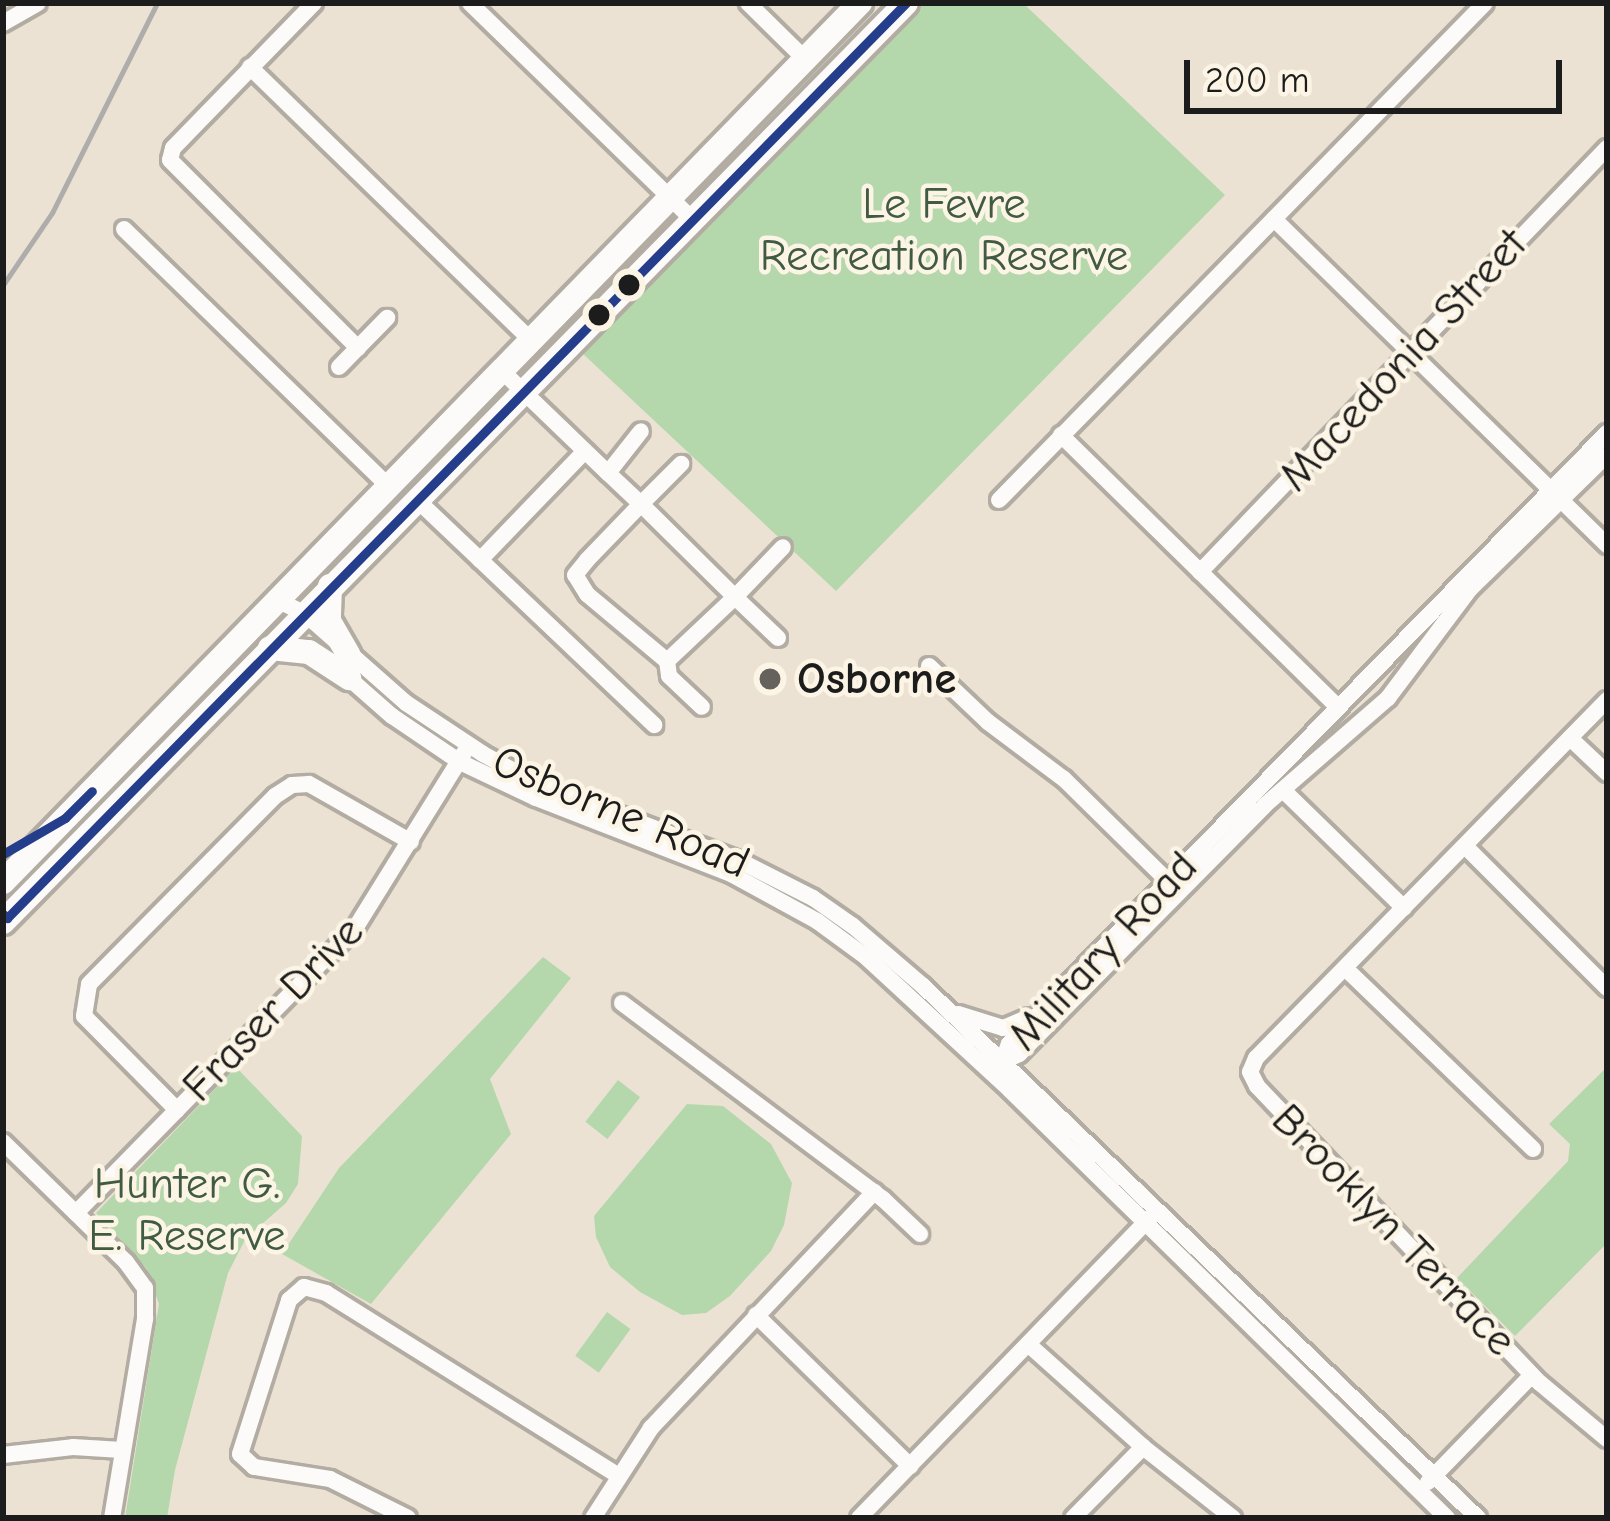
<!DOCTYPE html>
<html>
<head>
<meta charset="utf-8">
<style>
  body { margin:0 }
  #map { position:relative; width:1610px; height:1521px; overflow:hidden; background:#ece2d4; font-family:"Comic Neue",sans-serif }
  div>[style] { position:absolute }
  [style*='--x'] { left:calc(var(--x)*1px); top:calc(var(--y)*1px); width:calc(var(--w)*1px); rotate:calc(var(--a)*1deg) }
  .green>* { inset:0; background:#b4d8ac; transform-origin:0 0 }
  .roads { filter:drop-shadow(3px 0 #b2aca2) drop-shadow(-3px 0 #b2aca2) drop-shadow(0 3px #b2aca2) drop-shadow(0 -3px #b2aca2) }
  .minor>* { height:16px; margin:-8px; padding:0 8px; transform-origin:8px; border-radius:8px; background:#fcfbf9 }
  .highway>* { height:24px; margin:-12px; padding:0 12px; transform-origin:12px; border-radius:12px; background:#fcfbf9 }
  .rail>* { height:4.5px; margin:-2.25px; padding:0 2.25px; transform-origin:2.25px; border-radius:2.25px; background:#afadab }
  .bus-1>* { height:9px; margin:-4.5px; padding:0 4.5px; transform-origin:4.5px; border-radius:4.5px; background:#243e8c }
  .dots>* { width:33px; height:33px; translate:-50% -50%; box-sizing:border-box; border:6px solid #fcf5e5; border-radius:50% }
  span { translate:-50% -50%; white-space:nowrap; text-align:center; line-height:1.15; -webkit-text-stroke:9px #fcf5e5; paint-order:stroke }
  .park-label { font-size:45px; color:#415b43 }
  .street-label { font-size:45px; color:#1c1c1c }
  .poi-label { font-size:45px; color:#1c1c1c; font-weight:700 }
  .left { translate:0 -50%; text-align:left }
  .frame { position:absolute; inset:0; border:6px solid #1c1c1c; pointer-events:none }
  .scale { position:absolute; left:1184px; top:60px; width:378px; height:54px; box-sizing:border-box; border:6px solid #1c1c1c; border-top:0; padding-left:15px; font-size:36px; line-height:42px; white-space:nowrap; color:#1c1c1c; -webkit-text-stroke:9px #fcf5e5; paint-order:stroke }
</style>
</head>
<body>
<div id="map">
  <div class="green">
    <div style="clip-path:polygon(921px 3px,1023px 3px,1225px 195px,836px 591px,581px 352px)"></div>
    <div style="clip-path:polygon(543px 957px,571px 978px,490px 1079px,511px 1134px,371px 1304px,282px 1254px,339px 1168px)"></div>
    <div style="clip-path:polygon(236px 1067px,302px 1136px,298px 1184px,286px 1203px,246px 1238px,228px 1273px,175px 1470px,167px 1518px,125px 1518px,159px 1304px,146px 1268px,96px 1213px)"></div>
    <div style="clip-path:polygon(1607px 1067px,1607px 1243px,1515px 1336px,1457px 1278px,1568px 1161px,1570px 1144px,1549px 1124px)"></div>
    <div style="left:618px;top:1080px;width:28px;height:53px;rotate:38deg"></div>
    <div style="clip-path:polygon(687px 1104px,723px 1106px,771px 1144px,792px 1183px,784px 1225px,771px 1251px,730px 1296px,706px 1313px,682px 1315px,640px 1292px,610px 1267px,596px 1237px,594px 1216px)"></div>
    <div style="left:607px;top:1312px;width:29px;height:54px;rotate:36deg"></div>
  </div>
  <div class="roads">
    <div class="minor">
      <div style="--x:314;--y:3;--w:202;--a:134.2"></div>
      <div style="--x:173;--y:148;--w:12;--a:104"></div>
      <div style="--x:170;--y:160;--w:266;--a:45"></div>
      <div style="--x:470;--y:3;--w:311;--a:44.2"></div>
      <div style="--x:748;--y:3;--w:80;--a:44.5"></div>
      <div style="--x:3;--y:23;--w:40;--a:-29.7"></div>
      <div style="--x:250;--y:67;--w:392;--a:44.2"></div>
      <div style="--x:1274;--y:219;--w:466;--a:44.4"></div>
      <div style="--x:124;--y:229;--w:370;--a:44.2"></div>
      <div style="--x:339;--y:367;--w:69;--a:-45.6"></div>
      <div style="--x:502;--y:371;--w:147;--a:43.9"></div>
      <div style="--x:608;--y:473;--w:45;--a:43.2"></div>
      <div style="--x:641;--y:504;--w:132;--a:44.7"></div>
      <div style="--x:735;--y:597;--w:93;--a:136.7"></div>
      <div style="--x:667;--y:661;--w:104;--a:-140.1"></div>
      <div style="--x:587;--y:594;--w:22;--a:-122"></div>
      <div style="--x:575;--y:575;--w:19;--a:-51"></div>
      <div style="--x:587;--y:560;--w:78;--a:-46"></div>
      <div style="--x:641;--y:504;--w:57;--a:-45"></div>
      <div style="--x:1061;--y:435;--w:385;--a:44.5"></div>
      <div style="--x:608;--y:473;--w:53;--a:-51.8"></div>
      <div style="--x:415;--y:498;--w:330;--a:43.5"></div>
      <div style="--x:999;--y:500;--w:695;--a:-45.64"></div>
      <div style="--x:480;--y:560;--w:151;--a:-46.1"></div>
      <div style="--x:1200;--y:572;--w:588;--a:-46.17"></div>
      <div style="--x:279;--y:601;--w:28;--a:26"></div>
      <div style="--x:304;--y:613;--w:136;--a:41.4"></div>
      <div style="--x:406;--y:703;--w:92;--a:33.5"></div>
      <div style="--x:483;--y:754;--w:63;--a:28.6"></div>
      <div style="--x:538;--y:784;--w:214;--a:20.8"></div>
      <div style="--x:738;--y:860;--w:84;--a:26.9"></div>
      <div style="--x:813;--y:898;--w:49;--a:35"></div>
      <div style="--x:853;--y:926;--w:92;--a:40.6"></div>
      <div style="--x:923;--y:986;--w:769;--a:43.79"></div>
      <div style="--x:778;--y:638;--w:59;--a:-136.4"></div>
      <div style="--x:735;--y:597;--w:69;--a:-46.2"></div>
      <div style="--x:667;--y:661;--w:15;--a:82"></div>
      <div style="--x:669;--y:676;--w:45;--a:43.2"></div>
      <div style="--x:929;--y:666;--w:81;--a:43.5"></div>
      <div style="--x:988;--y:722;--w:95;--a:36.9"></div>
      <div style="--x:1064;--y:779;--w:153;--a:44.5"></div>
      <div style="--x:343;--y:673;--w:65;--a:41.3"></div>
      <div style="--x:392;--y:716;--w:82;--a:34.1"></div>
      <div style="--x:460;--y:762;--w:84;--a:25.3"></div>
      <div style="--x:536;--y:798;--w:209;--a:21.3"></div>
      <div style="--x:731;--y:874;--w:98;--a:28.7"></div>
      <div style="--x:817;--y:921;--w:61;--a:36.3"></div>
      <div style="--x:866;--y:957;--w:196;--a:42.7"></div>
      <div style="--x:1010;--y:1090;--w:612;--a:44.4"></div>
      <div style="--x:1607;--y:700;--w:501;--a:134.43"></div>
      <div style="--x:1256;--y:1058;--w:15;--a:113"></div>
      <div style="--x:1250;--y:1072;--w:16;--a:63"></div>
      <div style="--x:1257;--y:1086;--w:410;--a:46.4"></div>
      <div style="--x:1540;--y:1383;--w:87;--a:39.9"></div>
      <div style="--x:1570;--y:738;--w:51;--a:43.4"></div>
      <div style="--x:1283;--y:790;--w:169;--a:44.3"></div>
      <div style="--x:1465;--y:846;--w:201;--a:45"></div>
      <div style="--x:1345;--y:968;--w:261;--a:43.9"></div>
      <div style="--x:622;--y:1003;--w:326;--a:36.9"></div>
      <div style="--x:883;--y:1199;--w:51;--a:43.4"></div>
      <div style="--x:958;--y:1014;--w:47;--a:17.3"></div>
      <div style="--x:1003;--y:1028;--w:28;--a:-23"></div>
      <div style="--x:1002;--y:1062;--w:19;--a:-69"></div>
      <div style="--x:1009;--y:1044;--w:855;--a:-45.62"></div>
      <div style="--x:1002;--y:1062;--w:19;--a:-25"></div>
      <div style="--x:1019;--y:1054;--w:350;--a:-45.3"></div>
      <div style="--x:1265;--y:805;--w:163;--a:-41"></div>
      <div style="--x:1388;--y:698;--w:135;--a:-53.1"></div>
      <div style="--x:1469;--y:590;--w:193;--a:-44.4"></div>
      <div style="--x:177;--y:1110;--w:132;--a:-134.7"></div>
      <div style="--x:84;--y:1016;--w:32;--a:-81"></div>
      <div style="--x:89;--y:984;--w:264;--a:-45.3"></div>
      <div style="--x:275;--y:796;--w:20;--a:-33"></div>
      <div style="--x:292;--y:785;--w:17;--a:-3"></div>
      <div style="--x:309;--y:784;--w:117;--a:29.6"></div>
      <div style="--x:3;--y:1142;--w:172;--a:44.3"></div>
      <div style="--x:126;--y:1262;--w:32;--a:54"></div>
      <div style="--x:145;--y:1288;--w:31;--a:90"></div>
      <div style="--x:145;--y:1319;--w:202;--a:99.4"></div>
      <div style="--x:76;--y:1213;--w:400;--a:-45.6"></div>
      <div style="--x:356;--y:927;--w:205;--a:-58.2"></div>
      <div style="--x:756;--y:1315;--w:216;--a:44.4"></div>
      <div style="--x:1028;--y:1344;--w:154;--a:41.8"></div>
      <div style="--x:1143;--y:1447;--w:115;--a:38.3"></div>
      <div style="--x:3;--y:1455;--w:70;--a:-6.5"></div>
      <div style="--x:73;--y:1447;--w:49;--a:3.5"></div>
      <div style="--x:1428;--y:1482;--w:149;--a:-45.8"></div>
      <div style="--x:408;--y:1518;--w:87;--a:-153.4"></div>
      <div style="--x:330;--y:1479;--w:77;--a:-171"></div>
      <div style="--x:254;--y:1467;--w:19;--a:-137"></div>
      <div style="--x:240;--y:1454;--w:162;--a:-72.3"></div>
      <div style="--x:289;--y:1300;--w:20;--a:-41"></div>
      <div style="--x:304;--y:1287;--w:23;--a:15"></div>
      <div style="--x:326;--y:1293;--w:343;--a:32"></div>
      <div style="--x:593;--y:1518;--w:107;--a:-57.2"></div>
      <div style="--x:651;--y:1428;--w:325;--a:-46.6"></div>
      <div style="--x:859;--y:1518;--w:419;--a:-45.9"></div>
      <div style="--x:1073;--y:1518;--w:100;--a:-45.4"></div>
    </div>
    <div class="highway">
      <div style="--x:330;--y:586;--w:35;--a:92"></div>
      <div style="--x:329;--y:621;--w:39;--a:60"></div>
      <div style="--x:270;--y:648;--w:39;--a:6"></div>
      <div style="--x:309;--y:652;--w:48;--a:33"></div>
      <div style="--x:3;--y:882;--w:1228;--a:-45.73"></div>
      <div style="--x:3;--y:922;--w:1288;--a:-45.5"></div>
    </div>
  </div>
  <div class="rail">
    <div style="--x:3;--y:285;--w:87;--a:-55.8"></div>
    <div style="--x:52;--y:213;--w:235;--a:-63.4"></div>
  </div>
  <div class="bus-1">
    <div style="--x:3;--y:854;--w:72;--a:-30.1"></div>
    <div style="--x:65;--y:818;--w:38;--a:-45"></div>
    <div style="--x:3;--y:914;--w:6;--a:45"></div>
    <div style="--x:7;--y:918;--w:1283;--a:-45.51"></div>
  </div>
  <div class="dots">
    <div style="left:629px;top:285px;background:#1c1c1c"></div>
    <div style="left:599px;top:315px;background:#1c1c1c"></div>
    <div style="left:770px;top:679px;background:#65615c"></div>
  </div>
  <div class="park-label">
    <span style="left:944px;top:230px">Le Fevre<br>Recreation Reserve</span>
    <span style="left:187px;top:1210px">Hunter G.<br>E. Reserve</span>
  </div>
  <div class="street-label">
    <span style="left:1403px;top:360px;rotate:-47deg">Macedonia Street</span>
    <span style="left:621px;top:812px;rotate:23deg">Osborne Road</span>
    <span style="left:1103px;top:951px;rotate:-47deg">Military Road</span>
    <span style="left:273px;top:1009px;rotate:-46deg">Fraser Drive</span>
    <span style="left:1394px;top:1230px;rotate:46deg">Brooklyn Terrace</span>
  </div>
  <div class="poi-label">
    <span class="left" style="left:797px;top:679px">Osborne</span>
  </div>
  <div class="frame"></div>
  <div class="scale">200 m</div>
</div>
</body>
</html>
